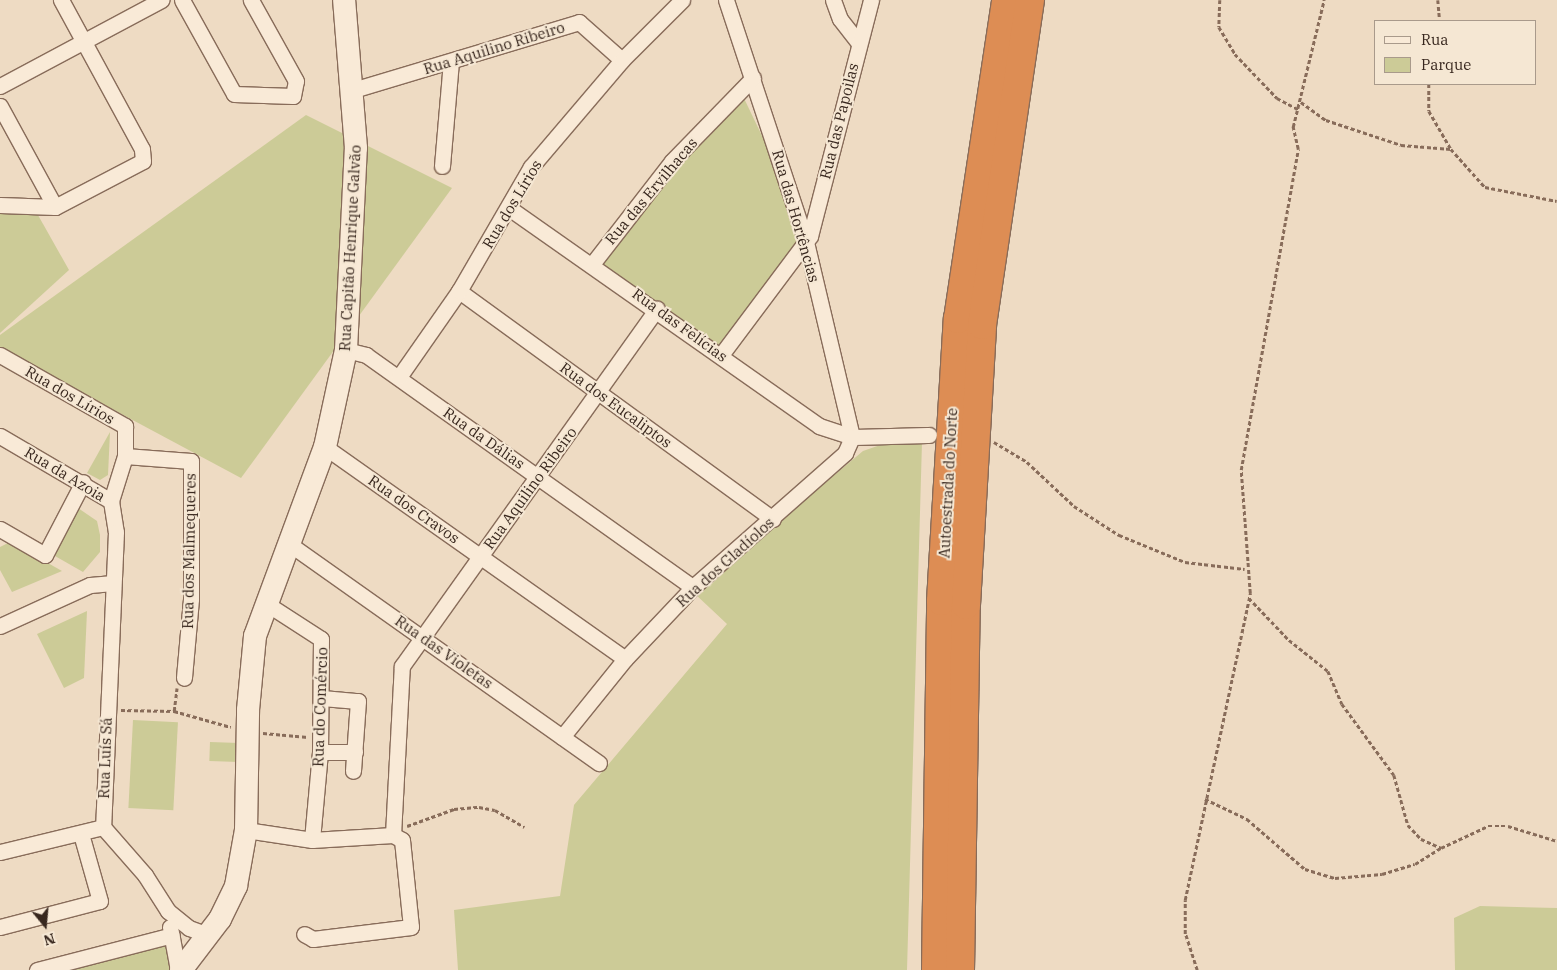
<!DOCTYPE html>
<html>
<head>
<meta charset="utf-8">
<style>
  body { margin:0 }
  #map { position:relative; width:1557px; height:970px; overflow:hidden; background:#eedbc3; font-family:"IBM Plex Serif",serif }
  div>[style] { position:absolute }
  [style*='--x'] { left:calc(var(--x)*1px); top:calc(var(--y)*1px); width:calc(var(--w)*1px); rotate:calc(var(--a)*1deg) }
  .green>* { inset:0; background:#cccb97; transform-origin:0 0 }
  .path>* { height:2.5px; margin-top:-1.25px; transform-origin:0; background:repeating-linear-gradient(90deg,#886c5a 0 4px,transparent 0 6.5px) }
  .roads { filter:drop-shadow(1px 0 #886c5a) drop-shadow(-1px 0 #886c5a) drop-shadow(0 1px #886c5a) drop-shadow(0 -1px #886c5a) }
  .street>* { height:15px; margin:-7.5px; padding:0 7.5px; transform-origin:7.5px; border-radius:7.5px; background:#f9ead7 }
  .secondary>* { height:22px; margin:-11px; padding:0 11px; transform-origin:11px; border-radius:11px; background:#f9ead7 }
  .highway>* { height:28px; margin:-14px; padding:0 14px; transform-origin:14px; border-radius:14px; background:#dd8d54 }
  span { translate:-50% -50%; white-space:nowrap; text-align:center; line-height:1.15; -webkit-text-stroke:4px #f5e7d3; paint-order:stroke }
  .street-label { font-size:15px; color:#38271e }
  .legend { position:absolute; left:1374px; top:20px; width:162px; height:65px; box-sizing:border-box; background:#f5e7d3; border:1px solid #a99a8b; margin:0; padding:6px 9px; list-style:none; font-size:15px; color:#38271e }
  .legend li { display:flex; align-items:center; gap:10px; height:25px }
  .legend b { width:25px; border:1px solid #a99a8b }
  .north { position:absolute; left:20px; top:900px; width:50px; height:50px; -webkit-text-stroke:4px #f5e7d3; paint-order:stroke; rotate:163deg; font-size:14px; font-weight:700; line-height:20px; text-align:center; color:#38271e }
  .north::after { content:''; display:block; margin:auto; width:18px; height:22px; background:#38271e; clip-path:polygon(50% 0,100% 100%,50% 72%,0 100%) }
</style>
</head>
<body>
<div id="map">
  <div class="green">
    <div style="clip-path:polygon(740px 90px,810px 236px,717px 349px,593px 263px)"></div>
    <div style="clip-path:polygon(306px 115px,452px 188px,241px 478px,0 349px,0 335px)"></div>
    <div style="clip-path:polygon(0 205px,34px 208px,69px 270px,0 333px)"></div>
    <div style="clip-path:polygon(110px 432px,108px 475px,100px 480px,87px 473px)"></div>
    <div style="clip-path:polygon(889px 442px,922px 442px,907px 970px,458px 970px,454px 910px,560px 896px,574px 805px,727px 624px,694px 593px,863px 451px)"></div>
    <div style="clip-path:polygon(78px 508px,97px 521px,100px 535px,100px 552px,83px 572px,55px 556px)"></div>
    <div style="clip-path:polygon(10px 542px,39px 558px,62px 571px,12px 592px,0 570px,0 547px)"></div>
    <div style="clip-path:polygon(87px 611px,84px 678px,64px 688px,37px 634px)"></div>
    <div style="left:133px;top:720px;width:45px;height:88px;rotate:3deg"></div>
    <div style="left:210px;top:742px;width:29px;height:19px;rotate:2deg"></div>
    <div style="clip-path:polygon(1480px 906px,1557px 908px,1557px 970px,1455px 970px,1454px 918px)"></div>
    <div style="clip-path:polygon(172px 935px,178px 970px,67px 970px)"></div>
  </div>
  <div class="path">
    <div style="--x:1220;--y:0;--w:27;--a:92"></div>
    <div style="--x:1219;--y:27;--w:31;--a:59"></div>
    <div style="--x:1235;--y:54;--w:61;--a:46.3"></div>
    <div style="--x:1277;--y:98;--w:24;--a:28"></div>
    <div style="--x:1438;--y:0;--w:21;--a:85"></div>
    <div style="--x:1429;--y:84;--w:27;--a:90"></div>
    <div style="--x:1429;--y:111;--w:44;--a:59.9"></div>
    <div style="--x:1451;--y:149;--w:51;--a:48.2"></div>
    <div style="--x:1485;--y:187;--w:73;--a:11"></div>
    <div style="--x:1301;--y:102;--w:31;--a:36"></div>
    <div style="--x:1326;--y:120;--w:79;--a:18.4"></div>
    <div style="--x:1401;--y:145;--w:50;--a:4.6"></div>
    <div style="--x:994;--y:442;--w:39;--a:31"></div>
    <div style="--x:1027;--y:462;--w:64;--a:43.1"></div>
    <div style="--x:1074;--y:506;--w:54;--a:32.8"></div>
    <div style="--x:1119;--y:535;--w:71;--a:22.2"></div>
    <div style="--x:1185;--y:562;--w:60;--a:6.7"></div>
    <div style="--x:1249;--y:598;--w:58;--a:46.4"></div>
    <div style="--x:1289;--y:640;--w:50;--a:38.5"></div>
    <div style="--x:1328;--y:671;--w:36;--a:67"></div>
    <div style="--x:1342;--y:704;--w:88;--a:53.8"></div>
    <div style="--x:1394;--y:775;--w:52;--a:74.4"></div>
    <div style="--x:1408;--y:825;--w:19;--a:47"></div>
    <div style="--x:1421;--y:839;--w:22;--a:24"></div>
    <div style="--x:1441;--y:848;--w:52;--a:-25.1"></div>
    <div style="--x:1488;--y:826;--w:20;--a:0"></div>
    <div style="--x:1508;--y:826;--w:51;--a:17"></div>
    <div style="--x:121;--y:710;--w:53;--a:1.1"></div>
    <div style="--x:174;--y:711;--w:59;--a:15.7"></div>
    <div style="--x:174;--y:711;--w:23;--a:-83"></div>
    <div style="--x:263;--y:733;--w:45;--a:5.1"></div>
    <div style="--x:1205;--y:799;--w:47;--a:25.5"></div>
    <div style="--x:1247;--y:819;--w:77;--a:40.8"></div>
    <div style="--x:1305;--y:869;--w:31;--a:17"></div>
    <div style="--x:1335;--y:878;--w:47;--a:-4.9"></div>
    <div style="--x:1382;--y:874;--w:34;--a:-17"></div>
    <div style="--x:1415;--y:864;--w:31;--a:-32"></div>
    <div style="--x:407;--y:826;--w:50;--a:-19.9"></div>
    <div style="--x:454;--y:809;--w:25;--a:-5"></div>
    <div style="--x:479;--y:807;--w:16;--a:11"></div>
    <div style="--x:495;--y:810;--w:34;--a:30"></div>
    <div style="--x:1197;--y:970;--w:38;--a:-108"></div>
    <div style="--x:1185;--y:934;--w:34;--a:-90"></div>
    <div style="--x:1185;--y:900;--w:314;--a:-78"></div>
    <div style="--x:1250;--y:593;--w:123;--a:-94.2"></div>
    <div style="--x:1241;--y:470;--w:326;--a:-79.9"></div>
    <div style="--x:1298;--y:149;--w:23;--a:-103"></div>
    <div style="--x:1293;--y:127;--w:131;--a:-76.3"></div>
  </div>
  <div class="roads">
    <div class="street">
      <div style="--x:182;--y:0;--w:107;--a:61"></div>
      <div style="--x:234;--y:94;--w:59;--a:1.9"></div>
      <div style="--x:293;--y:96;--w:15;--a:-79"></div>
      <div style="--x:296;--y:81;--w:93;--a:-119.1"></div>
      <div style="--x:726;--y:0;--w:255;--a:71.7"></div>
      <div style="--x:806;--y:242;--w:200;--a:76.7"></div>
      <div style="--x:833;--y:0;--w:20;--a:70"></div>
      <div style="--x:840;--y:19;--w:31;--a:52"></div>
      <div style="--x:0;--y:86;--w:183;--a:-28.1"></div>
      <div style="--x:353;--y:90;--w:236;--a:-16.7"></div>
      <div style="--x:579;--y:22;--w:57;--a:41.5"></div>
      <div style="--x:0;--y:106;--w:115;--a:61.4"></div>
      <div style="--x:442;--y:166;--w:104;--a:-85.1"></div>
      <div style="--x:0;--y:205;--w:55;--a:2.1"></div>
      <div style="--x:55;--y:207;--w:99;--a:-27.6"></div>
      <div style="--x:143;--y:161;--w:12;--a:-95"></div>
      <div style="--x:142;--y:149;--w:170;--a:-118.5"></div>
      <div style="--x:509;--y:208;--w:379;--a:35.1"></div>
      <div style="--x:819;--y:426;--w:35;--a:18"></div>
      <div style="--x:852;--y:437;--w:77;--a:-1.5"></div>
      <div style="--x:593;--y:263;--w:129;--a:-52.2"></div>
      <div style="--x:672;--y:161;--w:116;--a:-45.7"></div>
      <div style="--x:459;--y:291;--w:388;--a:36"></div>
      <div style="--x:346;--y:350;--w:21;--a:14"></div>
      <div style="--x:366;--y:355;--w:401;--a:35.4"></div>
      <div style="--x:0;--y:355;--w:144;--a:29.6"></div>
      <div style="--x:125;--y:426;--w:30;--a:90"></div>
      <div style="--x:125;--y:456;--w:47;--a:107.3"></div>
      <div style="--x:721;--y:355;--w:149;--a:-53.2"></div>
      <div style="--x:810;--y:236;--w:244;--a:-75.5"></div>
      <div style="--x:399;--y:377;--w:105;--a:-55.1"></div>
      <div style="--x:459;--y:291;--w:143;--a:-59.9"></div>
      <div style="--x:531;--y:167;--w:140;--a:-49.6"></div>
      <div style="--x:622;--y:60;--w:85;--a:-45"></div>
      <div style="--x:0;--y:436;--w:129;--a:30.4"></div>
      <div style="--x:111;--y:501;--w:31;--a:81"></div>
      <div style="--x:116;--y:532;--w:295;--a:92.5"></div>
      <div style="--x:103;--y:827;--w:64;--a:48.8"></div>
      <div style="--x:145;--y:875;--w:43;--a:57.4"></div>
      <div style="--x:168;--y:911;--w:27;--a:39"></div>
      <div style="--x:189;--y:928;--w:20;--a:20"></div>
      <div style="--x:325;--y:447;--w:367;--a:35.2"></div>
      <div style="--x:125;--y:456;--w:66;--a:4.3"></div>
      <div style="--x:191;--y:461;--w:138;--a:90"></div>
      <div style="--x:191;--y:599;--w:79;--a:95.1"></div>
      <div style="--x:0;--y:529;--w:52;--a:30"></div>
      <div style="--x:45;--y:555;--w:82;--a:-62.5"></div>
      <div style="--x:288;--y:543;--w:381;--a:35.3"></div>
      <div style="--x:267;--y:604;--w:64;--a:32.9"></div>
      <div style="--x:321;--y:639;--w:113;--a:90.5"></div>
      <div style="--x:320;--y:752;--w:88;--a:95.2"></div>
      <div style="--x:0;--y:626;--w:99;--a:-24.5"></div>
      <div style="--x:90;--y:585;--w:23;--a:-5"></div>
      <div style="--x:322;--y:698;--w:36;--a:5"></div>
      <div style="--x:358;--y:701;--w:70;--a:94.1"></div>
      <div style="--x:562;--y:737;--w:100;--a:-51.1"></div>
      <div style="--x:625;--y:659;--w:99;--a:-46.6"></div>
      <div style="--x:693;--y:587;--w:203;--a:-41.4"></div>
      <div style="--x:845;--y:453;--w:17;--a:-66"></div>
      <div style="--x:320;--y:752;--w:35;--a:0"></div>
      <div style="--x:246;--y:830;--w:67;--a:8.6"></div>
      <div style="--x:312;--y:840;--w:81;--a:-3.5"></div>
      <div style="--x:393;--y:835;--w:10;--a:29"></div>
      <div style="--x:402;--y:840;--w:87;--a:84.1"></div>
      <div style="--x:411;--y:927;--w:99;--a:173"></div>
      <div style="--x:313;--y:939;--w:10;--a:-151"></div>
      <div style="--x:393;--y:835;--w:169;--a:-87"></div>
      <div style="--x:402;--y:666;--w:439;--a:-54.5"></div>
      <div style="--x:0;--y:852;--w:106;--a:-13.6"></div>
      <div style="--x:0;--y:927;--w:103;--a:-14.6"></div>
      <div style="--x:100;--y:901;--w:70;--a:-105.8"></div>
      <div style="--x:170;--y:927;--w:44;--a:79.5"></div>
      <div style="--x:37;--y:970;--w:139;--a:-14.5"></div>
    </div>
    <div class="secondary">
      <div style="--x:181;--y:970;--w:64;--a:-52.6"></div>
      <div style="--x:220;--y:919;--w:37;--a:-64"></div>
      <div style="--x:236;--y:886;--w:57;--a:-79.9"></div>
      <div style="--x:246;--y:830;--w:120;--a:-89"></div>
      <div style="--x:248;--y:710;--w:74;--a:-84.6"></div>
      <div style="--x:255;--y:636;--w:202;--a:-69.7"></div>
      <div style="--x:325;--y:447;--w:99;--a:-77.8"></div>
      <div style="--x:346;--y:350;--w:202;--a:-87.2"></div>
      <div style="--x:356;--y:148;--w:148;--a:-94.6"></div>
    </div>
    <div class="highway">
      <div style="--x:936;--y:970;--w:369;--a:-89.2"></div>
      <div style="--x:941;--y:601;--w:283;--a:-86.6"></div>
      <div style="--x:958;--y:319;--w:323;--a:-81.4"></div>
      <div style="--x:960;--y:970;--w:365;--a:-89.1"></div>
      <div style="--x:966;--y:605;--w:280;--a:-86.7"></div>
      <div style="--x:982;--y:325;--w:329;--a:-81.6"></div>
    </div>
  </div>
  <div class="street-label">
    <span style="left:494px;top:48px;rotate:-17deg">Rua Aquilino Ribeiro</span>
    <span style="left:839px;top:121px;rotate:-76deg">Rua das Papoilas</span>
    <span style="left:651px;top:191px;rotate:-50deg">Rua das Ervilhacas</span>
    <span style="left:512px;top:204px;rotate:-59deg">Rua dos Lírios</span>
    <span style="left:796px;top:216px;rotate:74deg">Rua das Hortências</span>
    <span style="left:350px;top:248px;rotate:-87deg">Rua Capitão Henrique Galvão</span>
    <span style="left:680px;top:325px;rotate:36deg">Rua das Felícias</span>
    <span style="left:70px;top:395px;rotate:30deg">Rua dos Lírios</span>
    <span style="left:616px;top:405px;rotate:36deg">Rua dos Eucaliptos</span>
    <span style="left:484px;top:438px;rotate:35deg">Rua da Dálias</span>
    <span style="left:65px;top:474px;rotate:31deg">Rua da Azoia</span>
    <span style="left:948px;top:483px;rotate:-87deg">Autoestrada do Norte</span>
    <span style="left:530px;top:488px;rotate:-54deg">Rua Aquilino Ribeiro</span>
    <span style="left:414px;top:509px;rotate:35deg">Rua dos Cravos</span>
    <span style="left:189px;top:551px;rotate:-89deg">Rua dos Malmequeres</span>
    <span style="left:725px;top:562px;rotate:-42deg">Rua dos Gladíolos</span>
    <span style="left:444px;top:652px;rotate:35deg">Rua das Violetas</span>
    <span style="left:320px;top:707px;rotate:-88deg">Rua do Comércio</span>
    <span style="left:105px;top:758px;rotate:-88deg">Rua Luís Sá</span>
  </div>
  <ul class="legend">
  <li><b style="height:6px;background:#f9ead7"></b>Rua</li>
  <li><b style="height:14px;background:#cccb97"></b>Parque</li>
  </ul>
  <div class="north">N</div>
</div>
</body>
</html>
